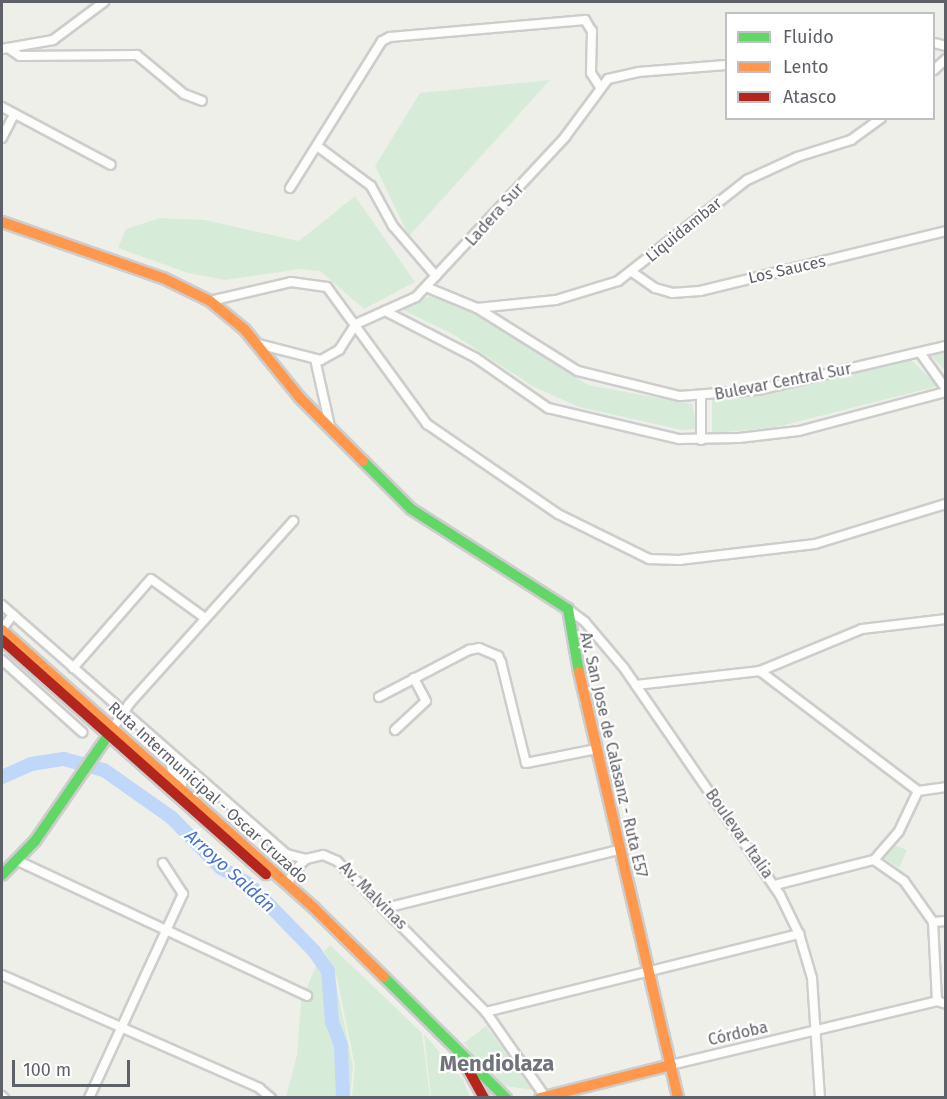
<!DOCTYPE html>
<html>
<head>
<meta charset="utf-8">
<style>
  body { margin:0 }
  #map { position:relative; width:947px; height:1099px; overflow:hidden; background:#efefea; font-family:"Fira Sans",sans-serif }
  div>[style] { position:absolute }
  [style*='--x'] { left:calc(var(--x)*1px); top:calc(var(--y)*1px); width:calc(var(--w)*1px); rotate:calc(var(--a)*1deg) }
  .green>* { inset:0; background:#d7ecd8 }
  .river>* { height:14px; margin:-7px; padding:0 7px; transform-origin:7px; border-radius:7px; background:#bfd7f9 }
  .roads { filter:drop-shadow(2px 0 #cccdcc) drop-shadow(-2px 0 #cccdcc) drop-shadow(0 2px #cccdcc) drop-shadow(0 -2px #cccdcc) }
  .street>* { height:8px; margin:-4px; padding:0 4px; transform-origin:4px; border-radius:4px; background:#fdfdfc }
  .fast>* { height:10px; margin:-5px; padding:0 5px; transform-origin:5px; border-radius:5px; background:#63d668 }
  .slow>* { height:10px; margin:-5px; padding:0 5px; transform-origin:5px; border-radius:5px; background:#ff974d }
  .jam>* { height:10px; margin:-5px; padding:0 5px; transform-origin:5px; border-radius:5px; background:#b3261e }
  span { translate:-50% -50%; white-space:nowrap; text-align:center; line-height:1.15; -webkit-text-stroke:4.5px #fff; paint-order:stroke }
  .street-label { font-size:16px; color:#5f6168 }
  .water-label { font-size:18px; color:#4773c8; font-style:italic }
  .district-label { font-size:22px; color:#70737a; font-weight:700 }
  .frame { position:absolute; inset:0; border:3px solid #5f6168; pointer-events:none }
  .legend { position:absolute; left:725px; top:12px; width:210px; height:108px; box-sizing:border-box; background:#fff; border:2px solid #bfc0c3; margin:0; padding:8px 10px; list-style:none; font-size:18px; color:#5f6168 }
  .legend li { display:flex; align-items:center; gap:12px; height:30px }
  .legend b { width:30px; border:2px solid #bfc0c3 }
  .scale { position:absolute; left:12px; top:1060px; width:118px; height:27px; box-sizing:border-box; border:3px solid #5f6168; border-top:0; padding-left:8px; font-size:18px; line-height:21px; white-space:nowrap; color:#5f6168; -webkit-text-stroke:4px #fff; paint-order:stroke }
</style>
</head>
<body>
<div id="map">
  <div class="green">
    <div style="clip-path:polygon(550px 80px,409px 236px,375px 166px,420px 93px)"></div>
    <div style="clip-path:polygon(355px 196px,415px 282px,364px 309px,320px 271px,300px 269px,225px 280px,188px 273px,118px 248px,126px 229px,160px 218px,205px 220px,299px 241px)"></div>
    <div style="clip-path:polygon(430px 296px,471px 311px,588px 385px,692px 404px,697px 429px,682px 430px,579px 407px,534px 387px,454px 335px,401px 309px)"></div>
    <div style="clip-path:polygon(945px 351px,946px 351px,945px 370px,931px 356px)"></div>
    <div style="clip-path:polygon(911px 360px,938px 386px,773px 428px,712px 433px,712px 400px,758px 395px)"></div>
    <div style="clip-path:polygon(894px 845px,907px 850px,899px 868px,884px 858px)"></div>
    <div style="clip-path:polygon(330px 945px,422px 1033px,430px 1097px,352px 1097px,355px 1066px,336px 973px,324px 951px)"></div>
    <div style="clip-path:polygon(322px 951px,334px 974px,353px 1066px,350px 1097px,286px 1097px,297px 1055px,301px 1002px)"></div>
    <div style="clip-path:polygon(486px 1026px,523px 1076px,534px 1090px,498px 1085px,484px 1070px,464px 1043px)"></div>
    <div style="clip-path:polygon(424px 1034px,463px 1080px,470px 1097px,431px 1097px)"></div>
  </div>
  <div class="river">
    <div style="--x:2;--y:777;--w:32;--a:-24"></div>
    <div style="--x:31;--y:764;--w:33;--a:-9"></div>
    <div style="--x:64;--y:759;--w:41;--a:15.4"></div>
    <div style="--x:104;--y:770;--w:83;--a:35.2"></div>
    <div style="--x:172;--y:818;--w:70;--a:45.6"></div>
    <div style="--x:221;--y:868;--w:34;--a:30"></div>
    <div style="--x:250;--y:885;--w:92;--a:45.9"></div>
    <div style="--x:314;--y:951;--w:24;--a:55"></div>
    <div style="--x:328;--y:971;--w:51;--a:85.5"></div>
    <div style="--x:332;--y:1022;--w:26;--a:69"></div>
    <div style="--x:341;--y:1046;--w:52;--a:87.8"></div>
  </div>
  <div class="roads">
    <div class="street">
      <div style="--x:934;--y:43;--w:12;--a:14"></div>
      <div style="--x:8;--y:48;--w:14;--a:34"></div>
      <div style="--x:20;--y:56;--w:117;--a:-0.5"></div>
      <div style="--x:137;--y:55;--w:61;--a:39.7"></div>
      <div style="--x:184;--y:94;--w:19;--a:21"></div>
      <div style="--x:2;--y:49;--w:52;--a:-10"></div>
      <div style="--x:53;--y:40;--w:64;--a:-36.7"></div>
      <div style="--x:934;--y:70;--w:16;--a:-43"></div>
      <div style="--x:2;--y:107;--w:123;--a:28"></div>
      <div style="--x:2;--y:138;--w:27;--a:-63"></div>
      <div style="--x:317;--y:146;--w:67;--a:36.5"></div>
      <div style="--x:371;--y:186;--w:46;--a:61.2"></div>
      <div style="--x:393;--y:226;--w:66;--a:49.3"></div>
      <div style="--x:290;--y:188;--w:173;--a:-58"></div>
      <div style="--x:382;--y:41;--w:9;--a:-27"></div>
      <div style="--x:390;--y:37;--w:196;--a:-5"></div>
      <div style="--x:585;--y:20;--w:13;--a:58"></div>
      <div style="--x:592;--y:31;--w:42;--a:91.4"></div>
      <div style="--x:591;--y:73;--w:17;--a:57"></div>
      <div style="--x:632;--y:272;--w:28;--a:35"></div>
      <div style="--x:655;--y:288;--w:18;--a:16"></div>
      <div style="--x:672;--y:293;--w:28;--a:-4"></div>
      <div style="--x:700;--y:291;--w:253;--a:-13.7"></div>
      <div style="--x:426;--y:287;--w:55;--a:22.4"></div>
      <div style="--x:477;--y:308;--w:119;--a:32"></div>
      <div style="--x:578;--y:371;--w:105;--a:13.8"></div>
      <div style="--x:680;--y:396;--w:78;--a:-4.4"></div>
      <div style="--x:758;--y:390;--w:193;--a:-13.2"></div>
      <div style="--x:210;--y:301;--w:83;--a:-13.2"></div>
      <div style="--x:291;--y:282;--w:36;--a:8"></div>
      <div style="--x:327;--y:287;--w:170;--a:53.9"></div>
      <div style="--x:427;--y:424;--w:159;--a:34.5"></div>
      <div style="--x:558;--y:514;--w:102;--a:26.3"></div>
      <div style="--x:649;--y:559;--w:30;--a:2"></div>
      <div style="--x:679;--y:560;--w:137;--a:-6.7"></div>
      <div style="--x:815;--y:544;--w:137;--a:-17"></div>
      <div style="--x:477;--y:308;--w:79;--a:-5.8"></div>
      <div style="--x:556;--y:300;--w:65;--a:-17"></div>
      <div style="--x:618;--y:281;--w:164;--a:-38.1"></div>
      <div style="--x:747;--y:180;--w:55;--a:-24.7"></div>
      <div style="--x:797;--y:157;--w:57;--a:-17.5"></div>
      <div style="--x:851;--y:140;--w:37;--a:-36"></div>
      <div style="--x:385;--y:311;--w:102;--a:27.3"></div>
      <div style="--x:476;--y:358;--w:88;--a:34.8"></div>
      <div style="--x:548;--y:408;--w:135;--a:13.3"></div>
      <div style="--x:679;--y:439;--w:60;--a:-1"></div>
      <div style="--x:739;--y:438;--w:60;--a:-6.7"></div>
      <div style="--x:799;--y:431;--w:152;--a:-14.9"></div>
      <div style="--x:258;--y:344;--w:65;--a:14.3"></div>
      <div style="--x:321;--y:360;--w:21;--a:-29"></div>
      <div style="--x:339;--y:350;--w:31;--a:-57"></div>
      <div style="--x:356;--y:324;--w:66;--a:-24.2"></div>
      <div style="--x:416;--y:297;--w:219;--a:-47"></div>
      <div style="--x:565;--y:137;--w:72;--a:-53.4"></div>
      <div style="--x:608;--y:79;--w:31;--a:-13"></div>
      <div style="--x:638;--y:72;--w:88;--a:-4.5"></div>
      <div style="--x:921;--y:354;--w:43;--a:54.5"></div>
      <div style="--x:315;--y:359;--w:69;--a:77.4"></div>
      <div style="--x:701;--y:397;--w:43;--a:90"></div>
      <div style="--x:2;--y:605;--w:378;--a:41.2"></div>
      <div style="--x:286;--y:854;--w:21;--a:14"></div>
      <div style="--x:306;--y:859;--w:17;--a:-13"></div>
      <div style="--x:323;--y:855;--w:15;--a:23"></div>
      <div style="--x:337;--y:861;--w:212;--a:45.4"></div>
      <div style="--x:486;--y:1012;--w:105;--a:55.1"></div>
      <div style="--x:568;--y:609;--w:21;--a:37"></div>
      <div style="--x:585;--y:622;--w:60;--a:49.7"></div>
      <div style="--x:624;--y:668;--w:275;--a:55.5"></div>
      <div style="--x:780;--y:895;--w:43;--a:64"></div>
      <div style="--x:799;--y:934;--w:46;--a:73.5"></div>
      <div style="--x:812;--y:978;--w:120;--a:86.2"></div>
      <div style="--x:2;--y:629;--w:18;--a:-52"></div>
      <div style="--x:2;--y:660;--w:108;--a:42"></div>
      <div style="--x:73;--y:668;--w:118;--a:-48.8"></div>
      <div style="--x:151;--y:579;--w:67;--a:35.8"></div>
      <div style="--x:760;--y:671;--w:198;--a:37.2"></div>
      <div style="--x:636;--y:685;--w:125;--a:-6.4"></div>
      <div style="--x:760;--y:671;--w:110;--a:-22.4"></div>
      <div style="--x:862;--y:629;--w:85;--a:-6.8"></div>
      <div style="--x:379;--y:697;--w:102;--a:-27.6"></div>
      <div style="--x:469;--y:650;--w:10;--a:-11"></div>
      <div style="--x:479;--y:648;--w:21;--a:23"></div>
      <div style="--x:498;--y:656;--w:7;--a:63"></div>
      <div style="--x:501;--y:662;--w:104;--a:76.1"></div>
      <div style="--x:526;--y:763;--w:72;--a:-11.2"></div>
      <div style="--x:113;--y:728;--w:29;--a:-56"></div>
      <div style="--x:129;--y:704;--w:246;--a:-48.1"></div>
      <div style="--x:395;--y:730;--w:42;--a:-43.1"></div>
      <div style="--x:426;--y:701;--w:26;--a:-118"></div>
      <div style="--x:168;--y:751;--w:25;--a:78"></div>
      <div style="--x:173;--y:775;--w:13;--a:48"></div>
      <div style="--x:918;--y:791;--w:28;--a:-8"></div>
      <div style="--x:874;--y:860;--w:37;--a:35"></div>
      <div style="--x:904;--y:881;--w:50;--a:54.7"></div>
      <div style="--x:933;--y:922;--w:79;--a:87.1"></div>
      <div style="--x:18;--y:861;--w:319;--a:25"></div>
      <div style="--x:288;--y:884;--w:13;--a:-67"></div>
      <div style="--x:293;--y:872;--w:18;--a:-45"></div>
      <div style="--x:775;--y:885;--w:102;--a:-14.2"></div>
      <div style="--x:874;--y:860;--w:38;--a:-49"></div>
      <div style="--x:899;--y:831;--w:44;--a:-64.6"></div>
      <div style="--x:386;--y:908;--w:240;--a:-14"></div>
      <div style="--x:933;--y:922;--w:13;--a:-4"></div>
      <div style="--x:2;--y:975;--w:281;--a:23.7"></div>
      <div style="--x:259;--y:1088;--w:16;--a:40"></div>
      <div style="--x:937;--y:1001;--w:9;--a:18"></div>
      <div style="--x:486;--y:1012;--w:323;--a:-14"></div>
      <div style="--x:671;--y:1065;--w:274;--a:-13.5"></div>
      <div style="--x:2;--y:1096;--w:3;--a:45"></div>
      <div style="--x:89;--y:1098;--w:225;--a:-65.3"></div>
      <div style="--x:183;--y:894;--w:37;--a:-123"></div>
    </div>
    <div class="fast">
      <div style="--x:363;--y:461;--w:68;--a:45"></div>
      <div style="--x:411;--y:509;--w:186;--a:32.5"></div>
      <div style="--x:568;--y:609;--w:64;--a:80.1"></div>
      <div style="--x:2;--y:875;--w:47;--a:-45.9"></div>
      <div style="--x:35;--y:841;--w:135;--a:-55.3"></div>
      <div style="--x:384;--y:977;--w:172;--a:44.8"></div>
    </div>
    <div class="slow">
      <div style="--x:2;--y:222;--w:170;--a:19.2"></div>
      <div style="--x:163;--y:278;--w:52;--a:26.1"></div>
      <div style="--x:210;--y:301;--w:45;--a:39.6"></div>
      <div style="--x:245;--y:330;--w:87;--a:51"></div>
      <div style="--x:300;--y:398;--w:89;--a:45"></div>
      <div style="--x:2;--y:630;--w:418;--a:41.7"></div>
      <div style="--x:314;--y:908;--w:98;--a:44.6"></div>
      <div style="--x:579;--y:672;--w:437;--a:76.9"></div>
      <div style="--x:540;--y:1098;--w:135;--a:-14.1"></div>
    </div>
    <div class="jam">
      <div style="--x:2;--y:640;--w:353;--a:41.6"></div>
      <div style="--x:464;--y:1062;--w:41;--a:60.9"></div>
    </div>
  </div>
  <div class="street-label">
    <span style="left:495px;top:215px;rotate:-48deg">Ladera Sur</span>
    <span style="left:684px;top:230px;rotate:-39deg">Liquidambar</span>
    <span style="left:787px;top:270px;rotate:-13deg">Los Sauces</span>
    <span style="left:783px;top:382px;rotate:-11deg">Bulevar Central Sur</span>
    <span style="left:613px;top:755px;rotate:77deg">Av. San Jose de Calasanz - Ruta E57</span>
    <span style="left:208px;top:793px;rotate:42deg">Ruta Intermunicipal - Oscar Cruzado</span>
    <span style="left:739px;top:834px;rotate:55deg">Boulevar Italia</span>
    <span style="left:373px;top:896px;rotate:45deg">Av. Malvinas</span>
    <span style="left:738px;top:1034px;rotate:-13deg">Córdoba</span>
  </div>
  <div class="water-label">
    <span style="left:230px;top:871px;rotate:42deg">Arroyo Saldán</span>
  </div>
  <div class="district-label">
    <span style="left:497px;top:1064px">Mendiolaza</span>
  </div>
  <div class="frame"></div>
  <ul class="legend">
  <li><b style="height:8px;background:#63d668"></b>Fluido</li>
  <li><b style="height:8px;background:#ff974d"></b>Lento</li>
  <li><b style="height:8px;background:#b3261e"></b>Atasco</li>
  </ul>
  <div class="scale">100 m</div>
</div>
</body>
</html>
